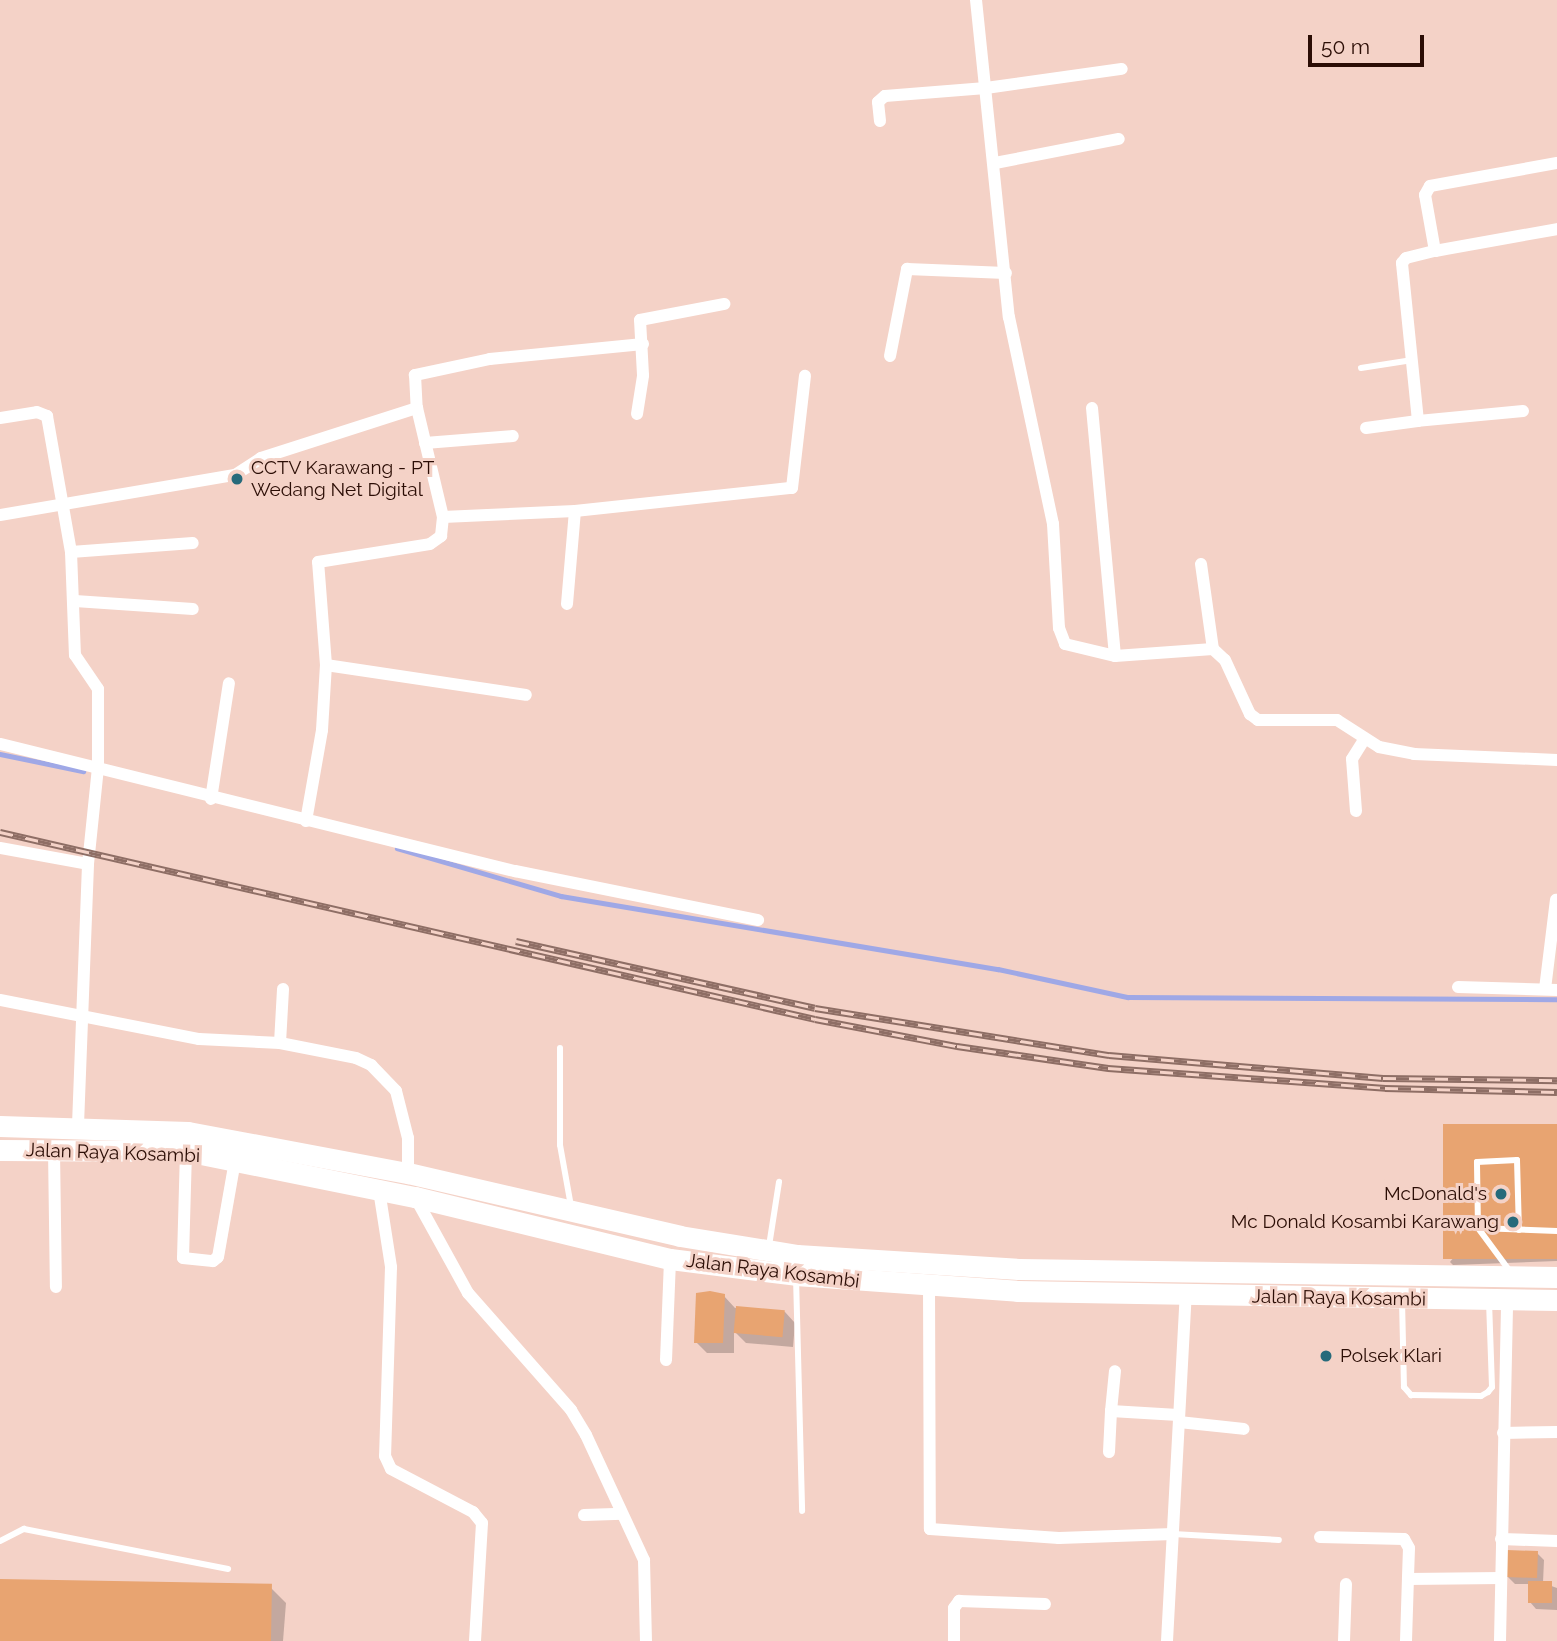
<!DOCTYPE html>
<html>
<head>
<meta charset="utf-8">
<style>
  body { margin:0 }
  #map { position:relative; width:1557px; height:1641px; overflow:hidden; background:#f4d2c7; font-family:Raleway,sans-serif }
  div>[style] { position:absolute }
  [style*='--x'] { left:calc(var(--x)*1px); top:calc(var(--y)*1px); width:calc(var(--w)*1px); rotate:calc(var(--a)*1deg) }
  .shadow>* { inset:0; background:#0003 }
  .stream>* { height:4.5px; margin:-2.25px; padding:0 2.25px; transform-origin:2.25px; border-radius:2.25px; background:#9fa8e6 }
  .building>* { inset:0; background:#e8a471; transform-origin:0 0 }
  .service>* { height:6px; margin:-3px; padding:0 3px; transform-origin:3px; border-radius:3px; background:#fff }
  .minor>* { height:12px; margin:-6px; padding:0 6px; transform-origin:6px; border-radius:6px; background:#fff }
  .trunk>* { height:21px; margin:-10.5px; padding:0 10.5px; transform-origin:10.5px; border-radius:10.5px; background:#fff }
  .rail>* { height:7px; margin-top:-3.5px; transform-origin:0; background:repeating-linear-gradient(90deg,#f4d2c7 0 13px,#8e6e65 0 26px); box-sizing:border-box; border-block:2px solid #8e6e65 }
  .dots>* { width:19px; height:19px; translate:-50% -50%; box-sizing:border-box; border:4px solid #f4d2c7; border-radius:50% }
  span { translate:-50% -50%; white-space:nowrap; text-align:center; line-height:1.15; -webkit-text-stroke:6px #f4d2c7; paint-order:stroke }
  .poi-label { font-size:19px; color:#2b0d05 }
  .left { translate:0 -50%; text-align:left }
  .right { translate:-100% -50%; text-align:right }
  .street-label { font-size:19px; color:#2b0d05 }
  .scale { position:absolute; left:1308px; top:35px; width:116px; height:32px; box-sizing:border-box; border:4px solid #2b0d05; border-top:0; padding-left:9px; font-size:21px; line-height:24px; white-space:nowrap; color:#2b0d05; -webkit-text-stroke:5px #f4d2c7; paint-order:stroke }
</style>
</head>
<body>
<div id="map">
  <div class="shadow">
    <div style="clip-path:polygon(1557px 1125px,1557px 1261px,1453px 1265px,1450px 1262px)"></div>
    <div style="clip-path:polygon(724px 1296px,735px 1308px,785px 1312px,795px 1323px,793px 1347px,746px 1343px,734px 1331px,734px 1353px,707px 1353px,696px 1342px)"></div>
    <div style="clip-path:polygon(1537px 1553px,1544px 1560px,1543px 1583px,1557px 1588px,1557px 1610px,1536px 1609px,1530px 1602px,1530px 1584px,1515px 1584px,1508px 1577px)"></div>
    <div style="clip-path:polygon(271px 1588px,286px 1603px,283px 1641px,0 1641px,0 1592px)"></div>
  </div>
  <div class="stream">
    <div style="--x:0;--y:754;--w:85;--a:11.6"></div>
    <div style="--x:397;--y:848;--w:171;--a:16.3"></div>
    <div style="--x:561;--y:896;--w:443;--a:9.5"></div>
    <div style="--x:998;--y:969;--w:133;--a:12.2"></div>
    <div style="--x:1128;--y:997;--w:429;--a:0.3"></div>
  </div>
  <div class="building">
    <div style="left:1557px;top:1124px;width:135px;height:114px;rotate:90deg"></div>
    <div style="clip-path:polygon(710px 1291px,725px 1294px,723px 1343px,694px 1343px,696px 1293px)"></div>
    <div style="left:736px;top:1306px;width:49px;height:27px;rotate:5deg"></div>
    <div style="left:1507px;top:1550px;width:31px;height:27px;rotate:2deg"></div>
    <div style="left:0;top:1579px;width:272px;height:62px;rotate:1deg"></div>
    <div style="left:1528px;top:1581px;width:24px;height:22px"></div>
  </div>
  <div class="service">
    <div style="--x:1361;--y:368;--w:52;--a:-8.9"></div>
    <div style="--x:560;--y:1048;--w:97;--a:90"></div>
    <div style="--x:560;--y:1145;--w:62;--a:79.8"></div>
    <div style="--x:1478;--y:1228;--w:79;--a:2.2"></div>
    <div style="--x:769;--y:1246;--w:65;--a:-81.1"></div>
    <div style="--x:1509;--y:1270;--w:52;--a:-126.4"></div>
    <div style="--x:1478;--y:1228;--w:66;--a:-90.9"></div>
    <div style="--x:1477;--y:1162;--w:40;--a:-2.9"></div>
    <div style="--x:1517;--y:1160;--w:70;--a:88.4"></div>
    <div style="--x:796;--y:1277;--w:234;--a:88.5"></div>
    <div style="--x:1402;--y:1300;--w:87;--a:88.7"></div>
    <div style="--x:1404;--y:1387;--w:11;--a:49"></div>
    <div style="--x:1411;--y:1395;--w:70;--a:0.8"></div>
    <div style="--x:1481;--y:1396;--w:8;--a:-30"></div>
    <div style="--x:1488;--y:1392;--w:6;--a:-51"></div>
    <div style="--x:1492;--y:1387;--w:86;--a:-92"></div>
    <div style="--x:1173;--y:1534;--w:106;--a:3.2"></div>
    <div style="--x:0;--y:1541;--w:27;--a:-27"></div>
    <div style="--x:24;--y:1529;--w:208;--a:11.1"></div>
  </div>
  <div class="minor">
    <div style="--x:976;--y:0;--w:319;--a:84.1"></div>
    <div style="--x:1009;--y:317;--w:212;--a:78"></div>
    <div style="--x:1053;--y:524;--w:104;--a:86.7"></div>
    <div style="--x:1059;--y:628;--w:17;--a:69"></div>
    <div style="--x:1065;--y:644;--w:51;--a:13.5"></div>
    <div style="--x:1115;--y:656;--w:98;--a:-4.1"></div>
    <div style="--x:1213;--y:649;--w:16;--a:43"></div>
    <div style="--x:1225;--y:660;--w:60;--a:65.2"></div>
    <div style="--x:1250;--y:714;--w:10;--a:37"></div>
    <div style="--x:1258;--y:720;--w:79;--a:0"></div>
    <div style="--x:1337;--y:720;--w:50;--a:32.7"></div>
    <div style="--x:1379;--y:747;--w:36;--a:11"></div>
    <div style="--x:1414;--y:754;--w:143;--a:2.4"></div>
    <div style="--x:880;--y:121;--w:19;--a:-96"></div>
    <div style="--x:878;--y:102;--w:9;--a:-41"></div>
    <div style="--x:885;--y:96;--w:101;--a:-4.5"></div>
    <div style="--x:986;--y:88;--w:137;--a:-8"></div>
    <div style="--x:995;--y:163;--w:126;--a:-11"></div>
    <div style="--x:1435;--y:251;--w:124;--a:-10.2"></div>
    <div style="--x:643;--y:344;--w:154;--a:174.4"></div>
    <div style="--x:490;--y:359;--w:77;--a:168"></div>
    <div style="--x:415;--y:375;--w:33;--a:87"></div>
    <div style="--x:417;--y:408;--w:112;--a:76.6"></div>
    <div style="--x:443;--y:517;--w:132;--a:-2.6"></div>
    <div style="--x:575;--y:511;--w:218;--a:-6.1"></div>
    <div style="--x:792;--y:488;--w:113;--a:-83.4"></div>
    <div style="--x:890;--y:356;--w:89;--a:-78.9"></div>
    <div style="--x:907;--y:269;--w:99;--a:2.3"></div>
    <div style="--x:1092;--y:408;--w:249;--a:84.7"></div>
    <div style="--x:1523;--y:411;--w:105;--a:174.6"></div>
    <div style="--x:1418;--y:421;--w:159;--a:-95.8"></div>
    <div style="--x:1402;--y:263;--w:6;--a:-51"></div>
    <div style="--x:1406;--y:258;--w:30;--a:-14"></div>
    <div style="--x:1435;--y:251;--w:57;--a:-100.1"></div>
    <div style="--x:1425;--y:195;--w:10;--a:-61"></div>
    <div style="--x:1430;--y:186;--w:129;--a:-10.3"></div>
    <div style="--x:637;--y:414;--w:39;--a:-81"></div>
    <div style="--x:643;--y:375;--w:55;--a:-93.1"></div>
    <div style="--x:640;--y:320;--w:86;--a:-10.8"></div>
    <div style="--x:0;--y:418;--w:37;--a:-9"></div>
    <div style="--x:37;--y:412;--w:11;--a:22"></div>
    <div style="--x:47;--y:416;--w:138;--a:80"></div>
    <div style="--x:71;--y:552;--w:103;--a:87.8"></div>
    <div style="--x:75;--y:655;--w:41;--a:55.9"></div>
    <div style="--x:98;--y:689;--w:79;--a:90"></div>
    <div style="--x:98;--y:768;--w:101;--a:-166.2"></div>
    <div style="--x:1366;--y:428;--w:52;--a:-7.7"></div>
    <div style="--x:425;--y:443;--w:88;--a:-4.5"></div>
    <div style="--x:0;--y:515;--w:238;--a:-9.7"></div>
    <div style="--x:235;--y:475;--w:31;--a:-33"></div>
    <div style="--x:261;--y:458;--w:164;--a:-17.8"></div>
    <div style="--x:71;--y:552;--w:122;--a:-4.2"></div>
    <div style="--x:1201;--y:564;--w:86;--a:82"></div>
    <div style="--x:75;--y:601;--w:118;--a:3.9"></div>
    <div style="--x:567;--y:604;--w:93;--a:-85.1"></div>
    <div style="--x:326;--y:665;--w:103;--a:-94.4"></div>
    <div style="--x:318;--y:562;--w:113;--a:-9.1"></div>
    <div style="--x:430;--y:544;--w:14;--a:-36"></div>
    <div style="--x:441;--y:536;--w:19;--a:-84"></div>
    <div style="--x:211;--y:799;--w:117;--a:-81.2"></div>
    <div style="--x:1356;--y:811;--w:52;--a:-94.4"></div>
    <div style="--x:1352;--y:759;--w:22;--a:-58"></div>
    <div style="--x:306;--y:821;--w:92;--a:-80"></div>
    <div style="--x:322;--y:730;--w:65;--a:-86.5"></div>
    <div style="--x:326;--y:665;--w:202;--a:8.5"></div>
    <div style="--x:0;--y:848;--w:89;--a:10.3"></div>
    <div style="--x:1458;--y:987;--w:99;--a:1.7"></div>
    <div style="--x:1545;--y:989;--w:90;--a:-83"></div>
    <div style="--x:0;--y:1000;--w:203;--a:11.1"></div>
    <div style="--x:199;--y:1039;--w:81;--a:2.8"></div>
    <div style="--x:280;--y:1043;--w:77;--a:11.2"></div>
    <div style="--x:356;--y:1058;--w:17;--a:25"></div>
    <div style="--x:371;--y:1065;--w:36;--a:46"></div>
    <div style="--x:396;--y:1091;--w:49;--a:75.7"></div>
    <div style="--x:408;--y:1138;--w:35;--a:90"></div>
    <div style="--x:280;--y:1043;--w:54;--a:-86.8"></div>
    <div style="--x:78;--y:1125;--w:261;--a:-87.8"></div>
    <div style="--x:88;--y:864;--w:97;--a:-84.1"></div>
    <div style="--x:98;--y:768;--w:430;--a:13.9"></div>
    <div style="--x:515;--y:871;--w:248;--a:11.4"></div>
    <div style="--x:54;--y:1150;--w:137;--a:89.2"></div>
    <div style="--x:186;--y:1151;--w:107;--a:91.6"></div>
    <div style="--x:183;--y:1258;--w:30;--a:6"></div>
    <div style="--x:213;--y:1261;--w:6;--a:-39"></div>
    <div style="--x:218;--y:1257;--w:97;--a:-80"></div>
    <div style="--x:379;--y:1190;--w:78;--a:81.1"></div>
    <div style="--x:391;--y:1267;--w:189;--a:91.8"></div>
    <div style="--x:385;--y:1456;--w:14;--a:65"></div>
    <div style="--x:391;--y:1469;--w:93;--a:27.7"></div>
    <div style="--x:473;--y:1512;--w:14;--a:51"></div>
    <div style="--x:482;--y:1523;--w:118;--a:93.4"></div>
    <div style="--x:415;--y:1197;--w:110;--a:61.1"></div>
    <div style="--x:468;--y:1293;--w:156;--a:48.6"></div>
    <div style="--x:571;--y:1410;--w:29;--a:59"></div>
    <div style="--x:586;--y:1435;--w:138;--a:65.1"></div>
    <div style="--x:644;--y:1560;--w:81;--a:88.6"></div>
    <div style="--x:929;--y:1286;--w:243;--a:89.8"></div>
    <div style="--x:930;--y:1529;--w:129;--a:4"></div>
    <div style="--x:1059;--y:1538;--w:114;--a:-2"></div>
    <div style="--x:666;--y:1360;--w:101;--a:-87.7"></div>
    <div style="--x:1111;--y:1411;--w:40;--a:-84.3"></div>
    <div style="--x:1179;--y:1422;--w:65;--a:6.1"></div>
    <div style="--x:1503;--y:1433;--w:54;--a:-1.1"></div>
    <div style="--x:1109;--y:1452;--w:41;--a:-87.2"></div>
    <div style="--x:1111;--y:1411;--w:67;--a:3.4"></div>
    <div style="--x:584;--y:1515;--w:38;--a:-2"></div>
    <div style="--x:1320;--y:1537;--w:84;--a:1.4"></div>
    <div style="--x:1404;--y:1539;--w:10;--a:61"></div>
    <div style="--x:1409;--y:1548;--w:31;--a:92"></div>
    <div style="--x:1501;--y:1539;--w:56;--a:2"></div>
    <div style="--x:954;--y:1641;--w:33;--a:-90"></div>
    <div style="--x:954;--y:1608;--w:9;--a:-54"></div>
    <div style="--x:959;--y:1601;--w:86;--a:2"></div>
    <div style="--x:1167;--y:1641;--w:348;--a:-86.9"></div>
    <div style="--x:1344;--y:1641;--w:57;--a:-88"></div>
    <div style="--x:1406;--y:1641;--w:62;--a:-88.2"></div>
    <div style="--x:1408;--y:1579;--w:93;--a:-0.6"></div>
    <div style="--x:1500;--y:1641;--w:342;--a:-88.8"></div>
  </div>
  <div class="trunk">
    <div style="--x:0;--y:1126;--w:188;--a:1.8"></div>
    <div style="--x:188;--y:1132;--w:224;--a:10.6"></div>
    <div style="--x:408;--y:1173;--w:279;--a:13"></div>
    <div style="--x:680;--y:1236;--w:119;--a:9.2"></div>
    <div style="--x:797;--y:1255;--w:222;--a:3.6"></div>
    <div style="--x:1019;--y:1269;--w:538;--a:0.85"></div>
    <div style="--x:0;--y:1150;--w:186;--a:0.3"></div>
    <div style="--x:186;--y:1151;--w:234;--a:11.4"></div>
    <div style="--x:415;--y:1197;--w:262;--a:13.7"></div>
    <div style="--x:670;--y:1259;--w:127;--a:7.2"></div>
    <div style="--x:796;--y:1275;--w:222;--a:4.1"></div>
    <div style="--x:1017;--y:1291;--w:540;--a:0.95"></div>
  </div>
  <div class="rail">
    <div style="--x:0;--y:832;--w:836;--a:12.92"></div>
    <div style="--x:815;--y:1019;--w:145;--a:10.8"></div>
    <div style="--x:957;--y:1046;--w:153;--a:8.3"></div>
    <div style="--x:1108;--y:1068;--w:278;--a:4.1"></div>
    <div style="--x:1385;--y:1088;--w:172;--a:1.3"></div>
    <div style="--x:516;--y:941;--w:306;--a:12.6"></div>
    <div style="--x:815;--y:1008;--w:298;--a:9.1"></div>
    <div style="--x:1109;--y:1055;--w:275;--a:4.8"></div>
    <div style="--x:1383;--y:1078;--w:174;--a:0.7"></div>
  </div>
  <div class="dots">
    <div style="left:237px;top:479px;background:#266a7b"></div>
    <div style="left:1501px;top:1194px;background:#266a7b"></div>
    <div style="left:1513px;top:1222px;background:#266a7b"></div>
    <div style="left:1326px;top:1356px;background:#266a7b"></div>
  </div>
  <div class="poi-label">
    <span class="left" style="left:251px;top:479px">CCTV Karawang - PT<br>Wedang Net Digital</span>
    <span class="right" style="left:1487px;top:1194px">McDonald's</span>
    <span class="right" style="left:1499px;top:1222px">Mc Donald Kosambi Karawang</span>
    <span class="left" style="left:1340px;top:1356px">Polsek Klari</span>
  </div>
  <div class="street-label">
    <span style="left:113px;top:1153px;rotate:2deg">Jalan Raya Kosambi</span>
    <span style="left:773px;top:1271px;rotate:7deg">Jalan Raya Kosambi</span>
    <span style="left:1339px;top:1298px;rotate:1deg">Jalan Raya Kosambi</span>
  </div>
  <div class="scale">50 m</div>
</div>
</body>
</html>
